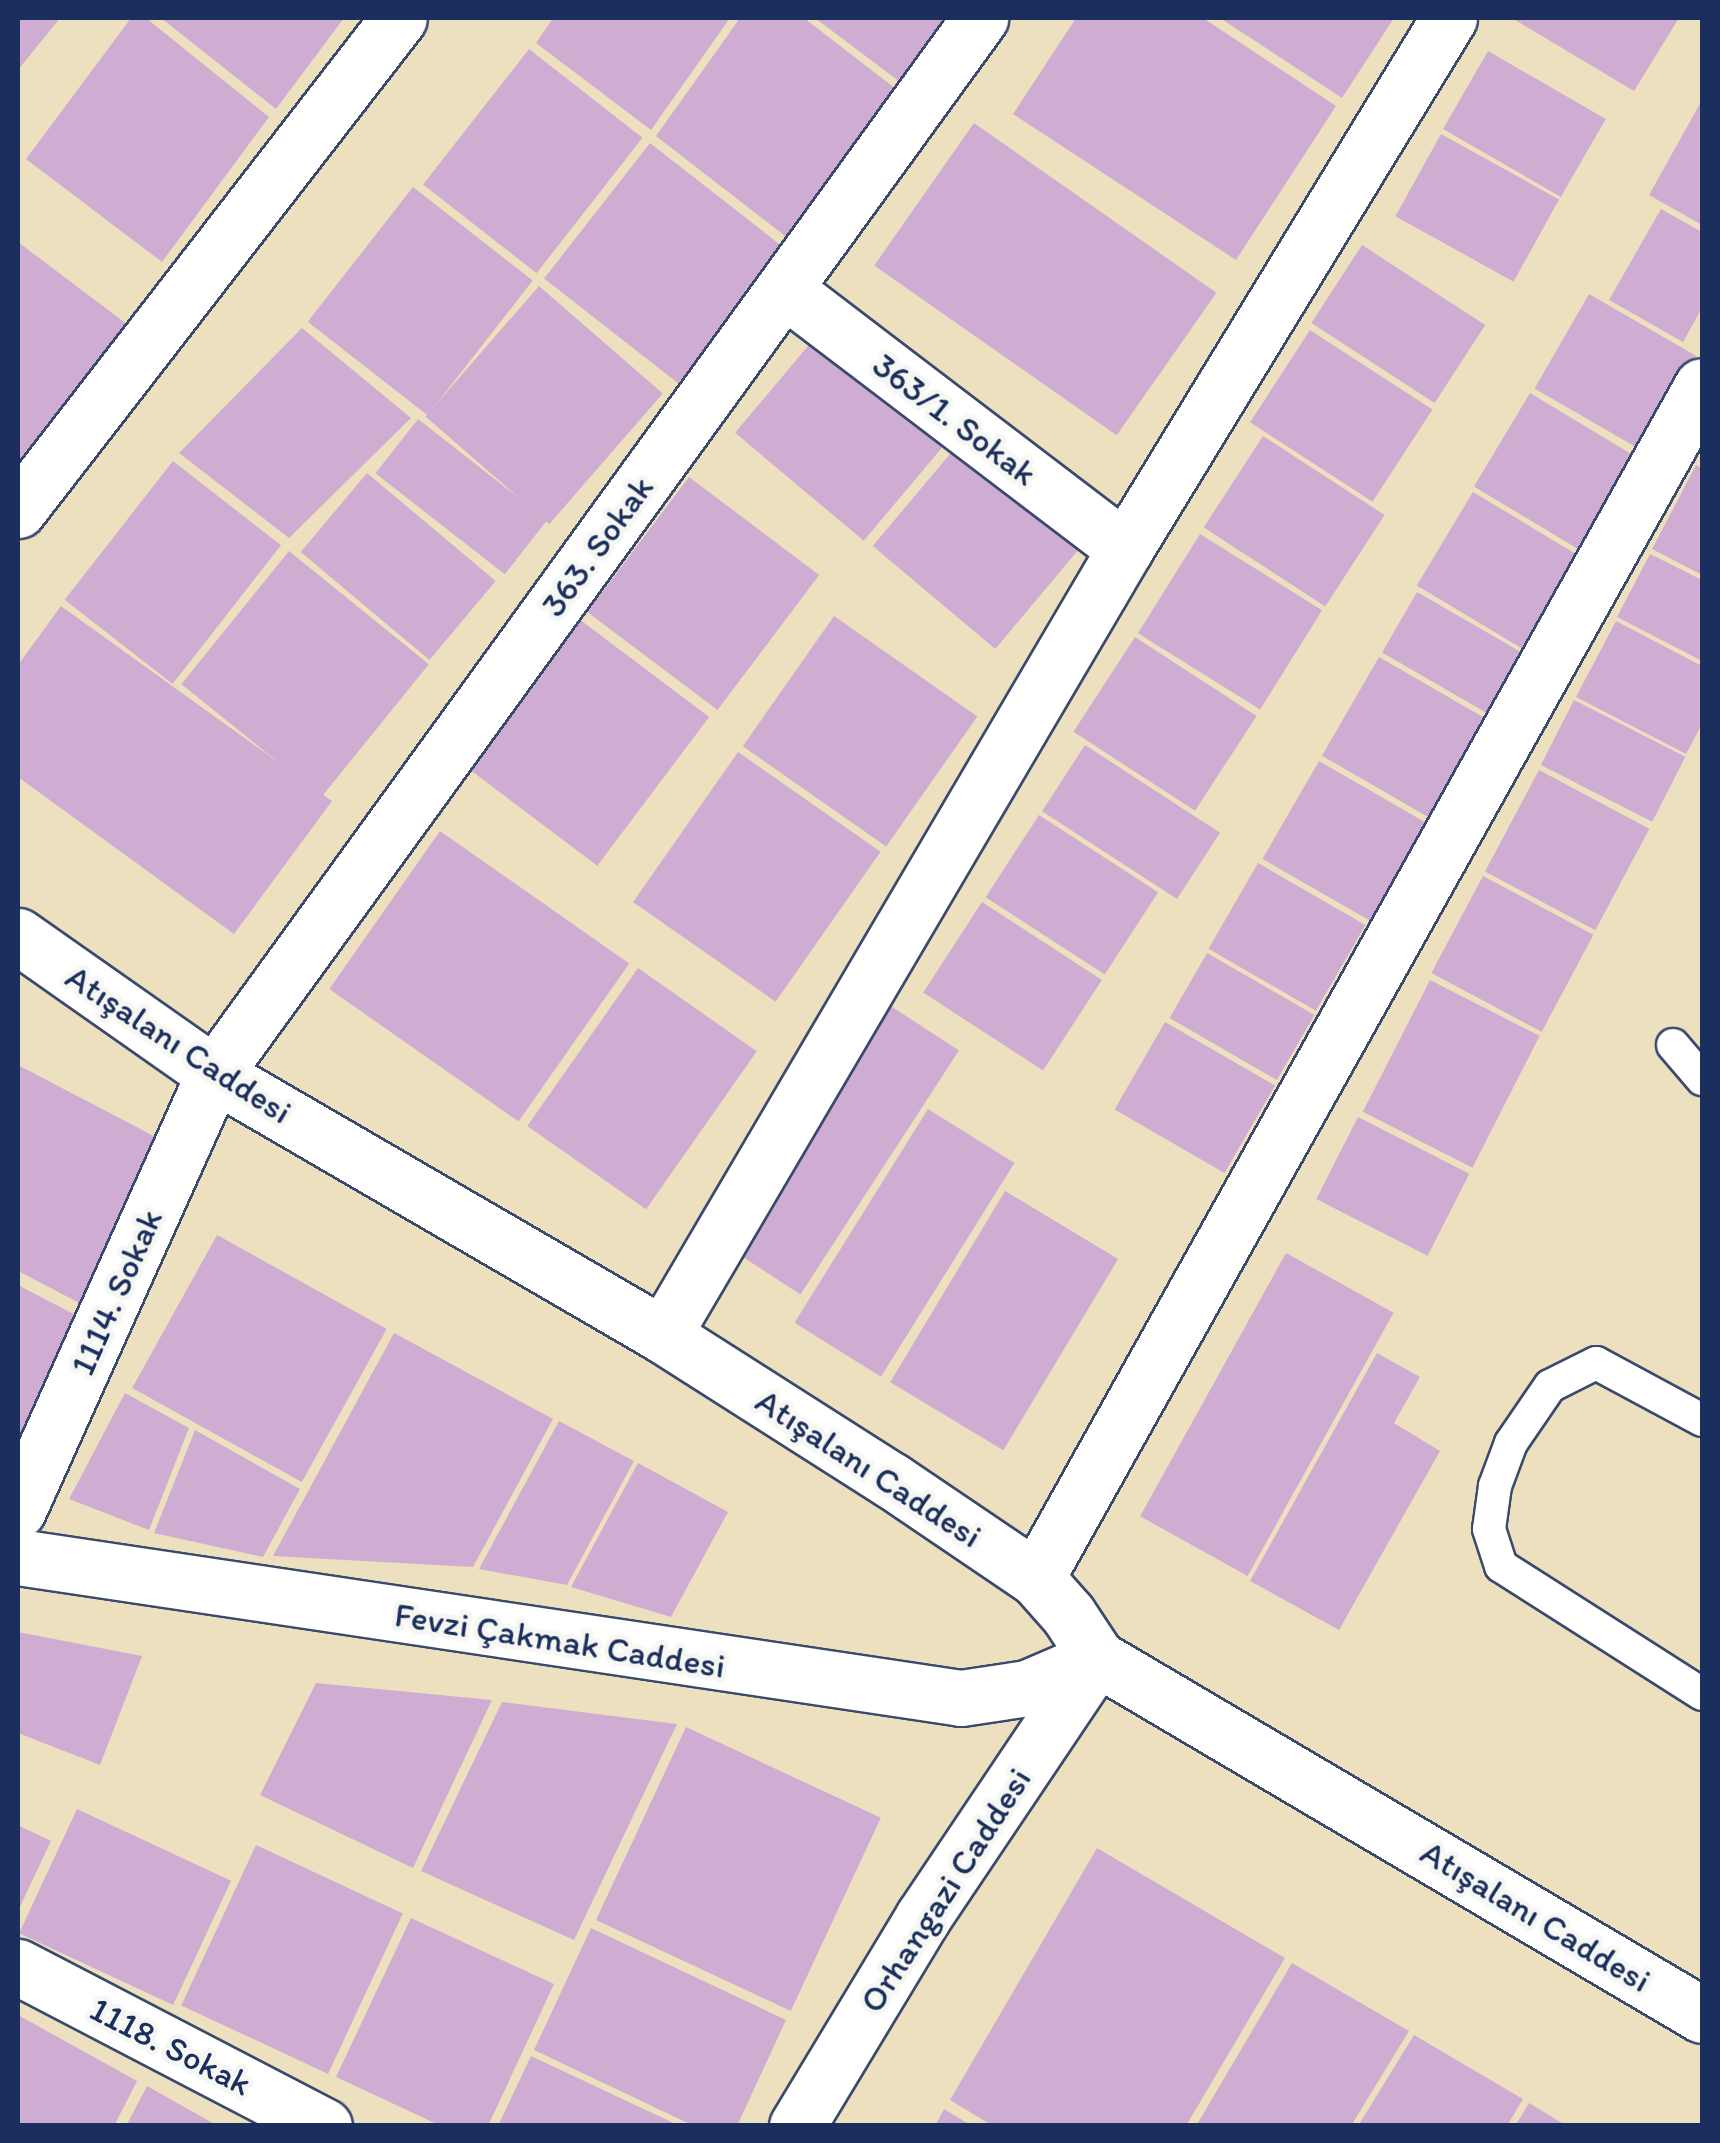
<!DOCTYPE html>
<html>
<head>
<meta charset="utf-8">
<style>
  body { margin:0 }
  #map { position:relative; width:1720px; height:2143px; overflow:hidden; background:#ede0bf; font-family:Itim,sans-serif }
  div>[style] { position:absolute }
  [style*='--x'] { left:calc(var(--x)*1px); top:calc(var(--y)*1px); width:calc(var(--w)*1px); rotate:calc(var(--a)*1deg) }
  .building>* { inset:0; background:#cfadd3; transform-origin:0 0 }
  .roads { filter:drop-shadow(2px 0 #3a4a6d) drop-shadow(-2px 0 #3a4a6d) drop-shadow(0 2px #3a4a6d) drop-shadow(0 -2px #3a4a6d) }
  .service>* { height:32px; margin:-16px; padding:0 16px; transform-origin:16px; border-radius:16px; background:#fff }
  .minor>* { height:55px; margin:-27.5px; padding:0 27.5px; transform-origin:27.5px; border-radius:27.5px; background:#fff }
  .secondary>* { height:55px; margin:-27.5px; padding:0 27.5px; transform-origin:27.5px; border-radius:27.5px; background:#fff }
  span { translate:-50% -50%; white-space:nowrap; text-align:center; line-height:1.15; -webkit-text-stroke:10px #f6f6f2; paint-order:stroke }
  .street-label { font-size:35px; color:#1b2f5e }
  .frame { position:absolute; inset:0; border:20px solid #1b2f5e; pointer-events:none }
</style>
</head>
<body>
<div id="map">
  <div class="building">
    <div style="clip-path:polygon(18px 18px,60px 18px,18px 70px)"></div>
    <div style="clip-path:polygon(131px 18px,146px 18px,269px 117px,162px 262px,26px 159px)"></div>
    <div style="clip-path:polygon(161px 18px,344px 18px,276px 109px)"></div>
    <div style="clip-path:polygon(553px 18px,730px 18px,651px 130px,536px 43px)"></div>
    <div style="clip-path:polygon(740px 18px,804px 18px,896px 89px,789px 239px,656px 136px)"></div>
    <div style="clip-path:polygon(815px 18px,950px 18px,900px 82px)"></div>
    <div style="clip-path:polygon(1076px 18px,1203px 18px,1336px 106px,1236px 260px,1013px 114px)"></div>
    <div style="clip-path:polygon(1220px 18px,1394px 18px,1342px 98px)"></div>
    <div style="clip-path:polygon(1512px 18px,1679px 18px,1634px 91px)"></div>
    <div style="left:529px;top:49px;width:144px;height:172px;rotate:38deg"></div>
    <div style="left:1488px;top:51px;width:136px;height:90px;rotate:30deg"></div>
    <div style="clip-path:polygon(1702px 100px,1702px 225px,1649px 195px)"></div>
    <div style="left:974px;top:123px;width:296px;height:174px;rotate:35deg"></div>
    <div style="left:1441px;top:134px;width:135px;height:94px;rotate:29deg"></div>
    <div style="left:650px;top:143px;width:170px;height:172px;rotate:38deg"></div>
    <div style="left:413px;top:187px;width:152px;height:171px;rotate:38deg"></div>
    <div style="clip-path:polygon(1661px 209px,1702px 232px,1702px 308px,1683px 342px,1609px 300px)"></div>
    <div style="clip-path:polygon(18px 242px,136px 331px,18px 489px)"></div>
    <div style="left:1362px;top:245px;width:147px;height:93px;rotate:33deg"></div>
    <div style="left:539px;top:286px;width:164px;height:173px;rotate:41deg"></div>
    <div style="left:1589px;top:294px;width:124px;height:109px;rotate:30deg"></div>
    <div style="clip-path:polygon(302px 328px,411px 418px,289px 538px,179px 453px)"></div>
    <div style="left:1310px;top:330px;width:146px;height:110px;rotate:33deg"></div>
    <div style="left:818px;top:334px;width:168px;height:129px;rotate:40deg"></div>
    <div style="left:1530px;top:393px;width:126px;height:109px;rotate:31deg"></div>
    <div style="left:418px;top:419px;width:164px;height:69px;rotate:38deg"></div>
    <div style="left:1263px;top:436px;width:145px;height:109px;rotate:33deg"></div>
    <div style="left:955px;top:448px;width:160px;height:128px;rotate:40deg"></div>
    <div style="left:173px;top:461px;width:137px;height:176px;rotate:38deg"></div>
    <div style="clip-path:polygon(1696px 465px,1702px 469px,1702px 575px,1652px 549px)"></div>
    <div style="left:367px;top:473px;width:168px;height:103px;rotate:40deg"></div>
    <div style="left:689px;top:477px;width:163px;height:169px;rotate:37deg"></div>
    <div style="left:1473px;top:492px;width:125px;height:109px;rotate:31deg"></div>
    <div style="left:1200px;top:534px;width:144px;height:117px;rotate:32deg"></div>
    <div style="left:289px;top:551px;width:180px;height:171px;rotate:39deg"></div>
    <div style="clip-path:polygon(1650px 554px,1702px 580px,1702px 661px,1617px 617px)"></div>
    <div style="left:1417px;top:592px;width:124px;height:70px;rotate:30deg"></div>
    <div style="clip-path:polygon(61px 606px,332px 801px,234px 934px,18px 777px,18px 665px)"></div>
    <div style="left:834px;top:616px;width:175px;height:159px;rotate:35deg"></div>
    <div style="left:579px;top:619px;width:163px;height:186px;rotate:37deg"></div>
    <div style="clip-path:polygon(1616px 621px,1702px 666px,1702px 724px,1686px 754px,1576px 697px)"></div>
    <div style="left:1135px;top:637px;width:145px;height:113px;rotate:33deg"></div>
    <div style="left:1379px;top:657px;width:124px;height:114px;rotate:30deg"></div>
    <div style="left:1574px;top:700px;width:125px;height:73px;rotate:27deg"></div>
    <div style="left:1085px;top:745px;width:161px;height:79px;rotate:33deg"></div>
    <div style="left:738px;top:752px;width:174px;height:183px;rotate:35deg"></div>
    <div style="left:1319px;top:761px;width:124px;height:113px;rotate:30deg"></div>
    <div style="left:1539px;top:770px;width:125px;height:115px;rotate:28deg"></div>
    <div style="left:1039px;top:815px;width:142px;height:98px;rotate:33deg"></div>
    <div style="left:440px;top:831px;width:231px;height:193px;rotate:35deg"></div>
    <div style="left:1258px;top:863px;width:124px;height:99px;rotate:30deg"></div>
    <div style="left:1483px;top:876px;width:125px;height:110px;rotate:28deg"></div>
    <div style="left:982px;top:902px;width:143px;height:108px;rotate:33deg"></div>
    <div style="left:1207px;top:953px;width:124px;height:75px;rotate:30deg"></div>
    <div style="left:638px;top:968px;width:145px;height:193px;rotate:35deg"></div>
    <div style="left:1430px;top:980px;width:123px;height:148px;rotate:27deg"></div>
    <div style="left:886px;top:1003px;width:87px;height:291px;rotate:33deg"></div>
    <div style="left:1165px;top:1022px;width:127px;height:101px;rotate:30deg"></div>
    <div style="clip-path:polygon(18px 1065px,171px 1145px,87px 1307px,18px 1271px)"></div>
    <div style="left:928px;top:1109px;width:102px;height:252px;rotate:32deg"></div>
    <div style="left:1358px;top:1117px;width:125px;height:92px;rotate:27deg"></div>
    <div style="left:1005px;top:1191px;width:132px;height:223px;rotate:31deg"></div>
    <div style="left:217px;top:1235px;width:194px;height:175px;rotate:29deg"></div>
    <div style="left:1286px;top:1253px;width:123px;height:301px;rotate:29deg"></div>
    <div style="clip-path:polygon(18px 1285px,81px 1318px,18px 1440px)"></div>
    <div style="clip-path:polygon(394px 1333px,553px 1419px,473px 1567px,273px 1556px)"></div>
    <div style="clip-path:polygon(1377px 1353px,1420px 1377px,1394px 1423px,1440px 1451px,1339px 1630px,1250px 1581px)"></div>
    <div style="clip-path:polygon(125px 1393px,189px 1428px,149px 1530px,69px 1499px)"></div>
    <div style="clip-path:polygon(559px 1421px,634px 1461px,567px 1585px,479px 1569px)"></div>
    <div style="clip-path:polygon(195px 1430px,300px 1489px,263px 1557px,154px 1533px)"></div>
    <div style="clip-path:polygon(638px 1463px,728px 1512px,671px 1617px,571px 1587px)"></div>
    <div style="clip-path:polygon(18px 1632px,142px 1656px,100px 1765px,18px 1733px)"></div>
    <div style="clip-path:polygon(316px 1683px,492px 1700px,413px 1868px,260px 1795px)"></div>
    <div style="clip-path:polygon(502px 1702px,677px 1724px,574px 1940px,421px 1871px)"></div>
    <div style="left:686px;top:1727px;width:215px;height:213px;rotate:25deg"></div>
    <div style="left:77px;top:1809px;width:170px;height:137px;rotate:25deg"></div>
    <div style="clip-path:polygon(18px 1825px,51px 1841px,18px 1911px)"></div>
    <div style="left:256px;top:1845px;width:162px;height:177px;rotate:25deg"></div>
    <div style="clip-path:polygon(1097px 1848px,1285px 1958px,1186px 2126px,993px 2126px,950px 2100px)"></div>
    <div style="clip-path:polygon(411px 1918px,554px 1984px,488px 2126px,441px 2126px,336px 2077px)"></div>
    <div style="clip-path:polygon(591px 1928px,786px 2020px,737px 2126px,694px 2126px,534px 2050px)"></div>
    <div style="clip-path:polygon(1292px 1963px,1409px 2031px,1351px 2126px,1196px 2126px)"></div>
    <div style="clip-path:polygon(18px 2015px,137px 2081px,114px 2126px,18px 2126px)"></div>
    <div style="clip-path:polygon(1414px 2035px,1523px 2099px,1507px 2126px,1358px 2126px)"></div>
    <div style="clip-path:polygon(531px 2056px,680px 2126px,498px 2126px)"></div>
    <div style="clip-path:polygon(147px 2086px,218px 2126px,126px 2126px)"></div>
    <div style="clip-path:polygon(1529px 2103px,1567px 2126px,1515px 2126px)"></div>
    <div style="clip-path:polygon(944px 2109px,972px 2126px,935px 2126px)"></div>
  </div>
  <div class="roads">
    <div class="service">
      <div style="--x:1673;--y:1045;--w:45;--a:49.5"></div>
      <div style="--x:1702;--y:1420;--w:120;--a:-151.7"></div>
      <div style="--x:1596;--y:1363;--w:51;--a:153.4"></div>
      <div style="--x:1550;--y:1386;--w:69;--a:124.4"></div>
      <div style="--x:1511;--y:1443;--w:46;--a:110.4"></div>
      <div style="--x:1495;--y:1486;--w:43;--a:97.9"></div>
      <div style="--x:1489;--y:1529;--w:39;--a:72"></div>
      <div style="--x:1501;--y:1566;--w:238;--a:32.5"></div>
    </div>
    <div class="minor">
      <div style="--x:784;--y:289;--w:429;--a:37.3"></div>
      <div style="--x:18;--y:510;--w:622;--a:-52.25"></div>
      <div style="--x:663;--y:1335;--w:912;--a:-59.55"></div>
      <div style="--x:1125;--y:549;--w:622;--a:-58.61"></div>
      <div style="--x:18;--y:1510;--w:478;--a:-65.8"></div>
      <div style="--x:214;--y:1074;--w:1305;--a:-54.04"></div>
      <div style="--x:1036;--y:1578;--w:1365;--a:-60.81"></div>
      <div style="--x:18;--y:1967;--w:345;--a:27.5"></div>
      <div style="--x:797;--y:2126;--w:244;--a:-58.9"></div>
      <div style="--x:923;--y:1917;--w:312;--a:-56.1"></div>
    </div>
    <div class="secondary">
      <div style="--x:18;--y:936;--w:240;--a:35.1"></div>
      <div style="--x:214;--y:1074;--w:519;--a:30.17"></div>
      <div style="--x:663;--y:1335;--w:270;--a:32.5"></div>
      <div style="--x:891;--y:1480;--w:175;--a:34.1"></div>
      <div style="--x:1036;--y:1578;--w:48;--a:48.4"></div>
      <div style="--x:1068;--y:1614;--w:53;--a:56.6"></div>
      <div style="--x:1097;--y:1658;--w:702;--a:30.54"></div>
      <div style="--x:18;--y:1557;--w:953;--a:8.5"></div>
      <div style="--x:961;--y:1698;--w:67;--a:-8.6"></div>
      <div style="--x:1027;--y:1688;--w:76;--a:-23.2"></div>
    </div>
  </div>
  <div class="street-label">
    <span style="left:955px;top:419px;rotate:37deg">363/1. Sokak</span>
    <span style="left:597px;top:546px;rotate:-54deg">363. Sokak</span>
    <span style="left:179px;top:1044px;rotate:33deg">Atışalanı Caddesi</span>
    <span style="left:116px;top:1292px;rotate:-66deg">1114. Sokak</span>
    <span style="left:869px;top:1468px;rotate:33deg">Atışalanı Caddesi</span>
    <span style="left:560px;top:1640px;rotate:9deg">Fevzi Çakmak Caddesi</span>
    <span style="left:945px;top:1890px;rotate:-57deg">Orhangazi Caddesi</span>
    <span style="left:1536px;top:1916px;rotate:31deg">Atışalanı Caddesi</span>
    <span style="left:171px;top:2046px;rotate:27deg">1118. Sokak</span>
  </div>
  <div class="frame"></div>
</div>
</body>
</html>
